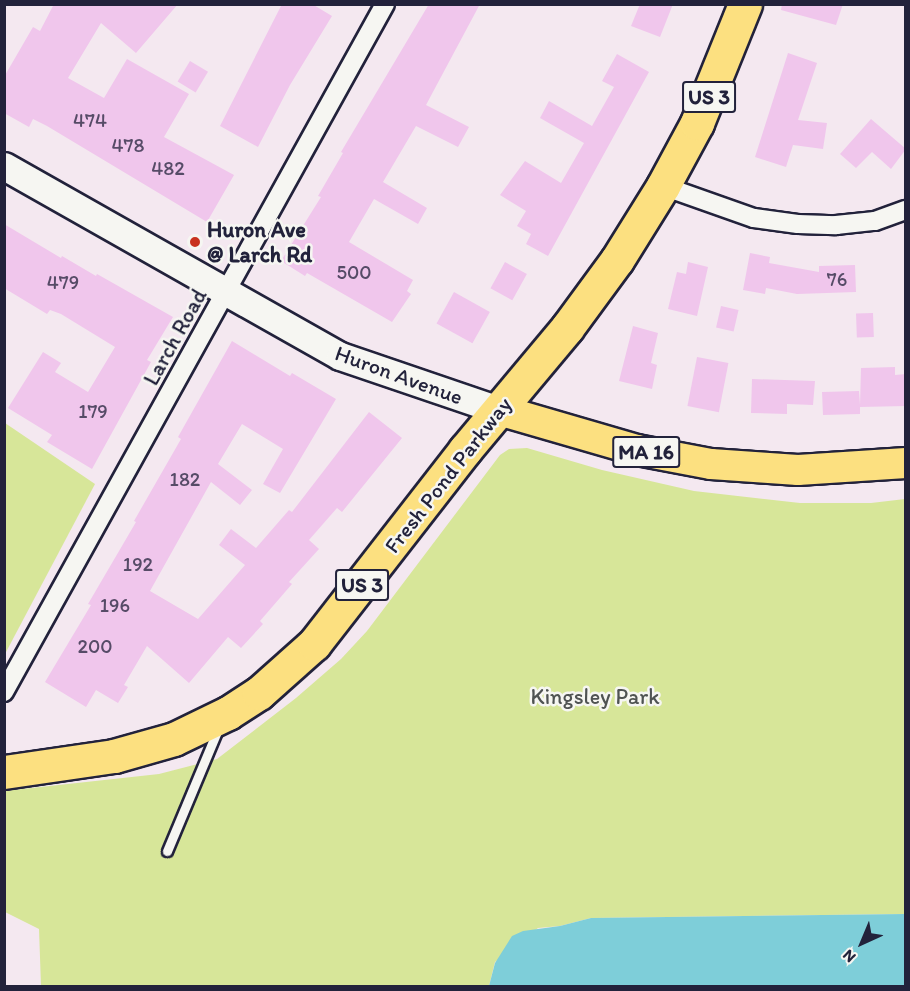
<!DOCTYPE html>
<html>
<head>
<meta charset="utf-8">
<style>
  body { margin:0 }
  #map { position:relative; width:910px; height:991px; overflow:hidden; background:#f4e8f0; font-family:Itim,sans-serif }
  div>[style] { position:absolute }
  [style*='--x'] { left:calc(var(--x)*1px); top:calc(var(--y)*1px); width:calc(var(--w)*1px); rotate:calc(var(--a)*1deg) }
  .green>* { inset:0; background:#d7e699 }
  .water>* { inset:0; background:#7eced9 }
  .building>* { inset:0; background:#f0c6ec; transform-origin:0 0 }
  .roads { filter:drop-shadow(2px 0 #22223b) drop-shadow(-2px 0 #22223b) drop-shadow(0 2px #22223b) drop-shadow(0 -2px #22223b) }
  .lane>* { height:9px; margin:-4.5px; padding:0 4.5px; transform-origin:4.5px; border-radius:4.5px; background:#f6f6f2 }
  .street>* { height:18px; margin:-9px; padding:0 9px; transform-origin:9px; border-radius:9px; background:#f6f6f2 }
  .secondary>* { height:27px; margin:-13.5px; padding:0 13.5px; transform-origin:13.5px; border-radius:13.5px; background:#f6f6f2 }
  .primary>* { height:30px; margin:-15px; padding:0 15px; transform-origin:15px; border-radius:15px; background:#fce080 }
  .highway>* { height:33px; margin:-16.5px; padding:0 16.5px; transform-origin:16.5px; border-radius:16.5px; background:#fce080 }
  .dots>* { width:16px; height:16px; translate:-50% -50%; box-sizing:border-box; border:3px solid #f6f6f2; border-radius:50% }
  span { translate:-50% -50%; white-space:nowrap; text-align:center; line-height:1.15; -webkit-text-stroke:5px #f6f6f2; paint-order:stroke }
  .number-label { font-size:20px; color:#564b67 }
  .number-label span { -webkit-text-stroke-width:0 }
  .shield-label span { padding:2px 4px; background:#f6f6f2; border:2px solid; border-radius:4px; -webkit-text-stroke-width:0 }
  .shield-label { font-size:21px; color:#22223b; font-weight:700 }
  .poi-label { font-size:22px; color:#22223b; font-weight:700 }
  .left { translate:0 -50%; text-align:left }
  .street-label { font-size:22px; color:#22223b }
  .park-label { font-size:22px; color:#4f5352 }
  .frame { position:absolute; inset:0; border:6px solid #22223b; pointer-events:none }
  .north { position:absolute; left:832px; top:913px; width:60px; height:60px; -webkit-text-stroke:4px #f6f6f2; paint-order:stroke; rotate:224deg; font-size:16px; font-weight:700; line-height:24px; text-align:center; color:#22223b }
  .north::after { content:''; display:block; margin:auto; width:21px; height:27px; background:#22223b; clip-path:polygon(50% 0,100% 100%,50% 72%,0 100%) }
</style>
</head>
<body>
<div id="map">
  <div class="green">
    <div style="clip-path:polygon(5px 423px,95px 484px,5px 654px,4px 423px)"></div>
    <div style="clip-path:polygon(527px 448px,602px 470px,694px 491px,800px 503px,871px 503px,905px 499px,905px 914px,591px 918px,560px 926px,538px 928px,495px 962px,489px 986px,41px 986px,39px 929px,5px 912px,4px 791px,159px 774px,217px 759px,296px 698px,341px 659px,367px 631px,500px 455px,509px 449px)"></div>
  </div>
  <div class="water">
    <div style="clip-path:polygon(905px 914px,905px 986px,489px 986px,495px 963px,512px 936px,523px 931px,560px 926px,591px 918px)"></div>
  </div>
  <div class="building">
    <div style="clip-path:polygon(54px 4px,178px 4px,136px 53px,101px 23px,68px 78px,104px 98px,127px 59px,189px 94px,164px 137px,234px 175px,207px 222px,47px 126px,33px 119px,29px 127px,4px 113px,4px 77px,33px 27px,40px 31px)"></div>
    <div style="clip-path:polygon(282px 4px,312px 4px,332px 16px,290px 85px,258px 147px,220px 126px)"></div>
    <div style="clip-path:polygon(429px 4px,480px 4px,426px 105px,469px 127px,458px 147px,416px 126px,383px 182px,427px 208px,418px 224px,374px 199px,349px 242px,413px 280px,407px 291px,411px 294px,392px 322px,307px 273px,305px 276px,281px 261px,321px 197px,318px 196px,343px 153px,341px 152px)"></div>
    <div style="clip-path:polygon(640px 4px,673px 4px,660px 37px,631px 26px)"></div>
    <div style="clip-path:polygon(782px 4px,843px 4px,836px 25px,781px 10px)"></div>
    <div style="clip-path:polygon(788px 53px,817px 63px,798px 120px,827px 123px,823px 149px,793px 145px,786px 167px,755px 157px)"></div>
    <div style="clip-path:polygon(617px 54px,649px 72px,548px 256px,526px 244px,531px 234px,517px 226px,526px 211px,500px 195px,525px 161px,561px 183px,584px 143px,540px 118px,549px 101px,592px 126px,614px 87px,602px 81px)"></div>
    <div style="left:190px;top:61px;width:21px;height:24px;rotate:31deg"></div>
    <div style="clip-path:polygon(871px 119px,906px 149px,891px 169px,872px 152px,856px 168px,840px 154px)"></div>
    <div style="clip-path:polygon(4px 224px,61px 258px,62px 256px,96px 276px,97px 274px,173px 317px,147px 360px,151px 362px,92px 469px,47px 442px,52px 435px,8px 408px,43px 352px,61px 363px,55px 372px,88px 392px,115px 347px,61px 314px,50px 310px,47px 314px,4px 288px)"></div>
    <div style="clip-path:polygon(750px 253px,770px 257px,769px 263px,819px 272px,819px 266px,855px 265px,856px 292px,797px 294px,766px 288px,765px 294px,743px 290px)"></div>
    <div style="left:505px;top:262px;width:25px;height:30px;rotate:29deg"></div>
    <div style="clip-path:polygon(688px 262px,708px 267px,697px 316px,668px 309px,677px 272px,686px 274px)"></div>
    <div style="left:454px;top:292px;width:41px;height:36px;rotate:29deg"></div>
    <div style="left:721px;top:306px;width:18px;height:22px;rotate:13deg"></div>
    <div style="left:873px;top:313px;width:24px;height:17px;rotate:88deg"></div>
    <div style="clip-path:polygon(633px 326px,658px 333px,651px 363px,657px 365px,652px 389px,619px 381px)"></div>
    <div style="clip-path:polygon(232px 341px,290px 376px,292px 373px,336px 399px,280px 493px,263px 484px,283px 449px,242px 424px,218px 464px,252px 490px,240px 505px,211px 482px,150px 591px,198px 619px,245px 565px,219px 545px,231px 529px,256px 548px,289px 510px,292px 512px,369px 412px,402px 438px,342px 512px,337px 508px,309px 540px,319px 549px,289px 582px,292px 584px,260px 621px,263px 624px,241px 648px,228px 637px,189px 683px,147px 646px,124px 685px,128px 687px,118px 703px,96px 690px,86px 707px,45px 682px,91px 605px,88px 604px,136px 522px,134px 521px,181px 439px,178px 437px)"></div>
    <div style="left:697px;top:357px;width:32px;height:50px;rotate:11deg"></div>
    <div style="clip-path:polygon(895px 367px,895px 375px,906px 374px,906px 406px,860px 407px,860px 414px,823px 415px,822px 392px,859px 391px,860px 405px,861px 368px)"></div>
    <div style="clip-path:polygon(752px 379px,815px 381px,813px 405px,787px 404px,787px 414px,751px 413px)"></div>
  </div>
  <div class="roads">
    <div class="lane">
      <div style="--x:167;--y:851;--w:132;--a:-67.3"></div>
    </div>
    <div class="street">
      <div style="--x:663;--y:186;--w:96;--a:19.4"></div>
      <div style="--x:754;--y:218;--w:44;--a:7.8"></div>
      <div style="--x:798;--y:224;--w:38;--a:2"></div>
      <div style="--x:836;--y:225;--w:39;--a:-6"></div>
      <div style="--x:875;--y:221;--w:33;--a:-20"></div>
      <div style="--x:4;--y:692;--w:786;--a:-61.02"></div>
    </div>
    <div class="secondary">
      <div style="--x:4;--y:166;--w:386;--a:29.5"></div>
      <div style="--x:340;--y:356;--w:168;--a:18.8"></div>
    </div>
    <div class="primary">
      <div style="--x:499;--y:410;--w:144;--a:16.2"></div>
      <div style="--x:637;--y:450;--w:75;--a:10.7"></div>
      <div style="--x:711;--y:464;--w:87;--a:3.9"></div>
      <div style="--x:798;--y:470;--w:108;--a:-3.7"></div>
    </div>
    <div class="highway">
      <div style="--x:4;--y:772;--w:111;--a:-8.3"></div>
      <div style="--x:114;--y:756;--w:62;--a:-15.8"></div>
      <div style="--x:174;--y:739;--w:60;--a:-25.7"></div>
      <div style="--x:228;--y:713;--w:37;--a:-33"></div>
      <div style="--x:259;--y:693;--w:74;--a:-41.7"></div>
      <div style="--x:314;--y:644;--w:246;--a:-52.1"></div>
      <div style="--x:465;--y:450;--w:159;--a:-50.1"></div>
      <div style="--x:567;--y:328;--w:84;--a:-53.7"></div>
      <div style="--x:617;--y:260;--w:87;--a:-58.1"></div>
      <div style="--x:663;--y:186;--w:72;--a:-61.6"></div>
      <div style="--x:697;--y:123;--w:128;--a:-68"></div>
    </div>
  </div>
  <div class="dots">
    <div style="left:195px;top:242px;background:#c8321e"></div>
  </div>
  <div class="number-label">
    <span style="left:90px;top:120px">474</span>
    <span style="left:128px;top:145px">478</span>
    <span style="left:168px;top:168px">482</span>
    <span style="left:354px;top:272px">500</span>
    <span style="left:837px;top:279px">76</span>
    <span style="left:63px;top:282px">479</span>
    <span style="left:93px;top:411px">179</span>
    <span style="left:185px;top:479px">182</span>
    <span style="left:138px;top:564px">192</span>
    <span style="left:115px;top:605px">196</span>
    <span style="left:95px;top:646px">200</span>
  </div>
  <div class="shield-label">
    <span style="left:709px;top:97px">US 3</span>
    <span style="left:646px;top:452px">MA 16</span>
    <span style="left:362px;top:585px">US 3</span>
  </div>
  <div class="poi-label">
    <span class="left" style="left:207px;top:242px">Huron Ave<br>@ Larch Rd</span>
  </div>
  <div class="street-label">
    <span style="left:175px;top:337px;rotate:-61deg">Larch Road</span>
    <span style="left:399px;top:375px;rotate:20deg">Huron Avenue</span>
    <span style="left:448px;top:475px;rotate:-52deg">Fresh Pond Parkway</span>
  </div>
  <div class="park-label">
    <span style="left:595px;top:697px">Kingsley Park</span>
  </div>
  <div class="frame"></div>
  <div class="north">N</div>
</div>
</body>
</html>
